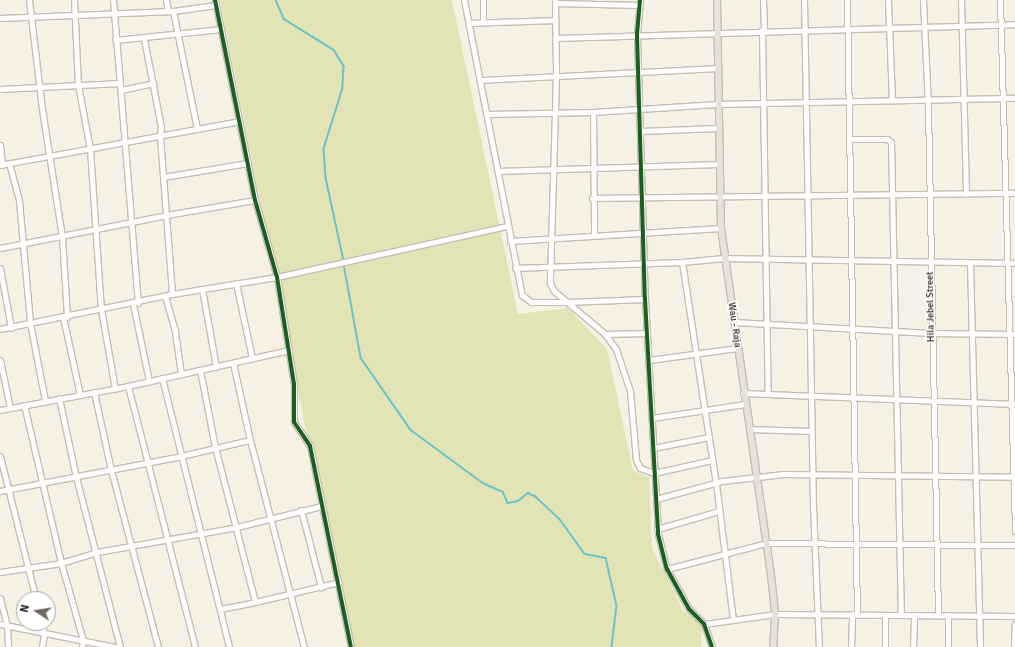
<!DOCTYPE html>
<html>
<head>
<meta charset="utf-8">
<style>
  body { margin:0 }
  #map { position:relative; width:1015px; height:647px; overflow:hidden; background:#f6f0e5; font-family:Signika,sans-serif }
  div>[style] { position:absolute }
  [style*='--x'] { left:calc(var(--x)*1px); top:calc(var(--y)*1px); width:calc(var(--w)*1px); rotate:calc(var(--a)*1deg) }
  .green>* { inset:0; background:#e3e4b6 }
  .stream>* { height:1.5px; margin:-0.75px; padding:0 0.75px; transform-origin:0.75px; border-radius:0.75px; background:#6cc3c5 }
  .roads { filter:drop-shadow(1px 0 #c4beb5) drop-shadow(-1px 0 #c4beb5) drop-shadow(0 1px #c4beb5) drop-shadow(0 -1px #c4beb5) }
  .minor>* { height:5px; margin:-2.5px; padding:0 2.5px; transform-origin:2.5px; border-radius:2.5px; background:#fefdfb }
  .major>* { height:6px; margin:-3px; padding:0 3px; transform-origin:3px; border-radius:3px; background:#e8e1d9 }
  .cycleway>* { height:4px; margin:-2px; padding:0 2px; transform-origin:2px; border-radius:2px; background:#1b5e20 }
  span { translate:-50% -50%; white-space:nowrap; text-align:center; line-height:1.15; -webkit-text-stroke:3.5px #fff; paint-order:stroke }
  .street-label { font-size:10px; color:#262118 }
  .north { position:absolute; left:16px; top:591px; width:40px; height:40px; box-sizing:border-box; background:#fff; border:1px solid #a8a6a3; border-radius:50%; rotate:282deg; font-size:11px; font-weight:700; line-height:16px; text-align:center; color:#262118 }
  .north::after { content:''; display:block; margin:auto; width:14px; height:18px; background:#6f6960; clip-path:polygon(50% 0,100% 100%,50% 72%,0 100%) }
</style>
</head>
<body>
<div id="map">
  <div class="green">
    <div style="clip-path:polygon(220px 0,452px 0,518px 314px,568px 308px,607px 349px,633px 471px,649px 477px,652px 548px,684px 612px,702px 623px,701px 647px,352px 647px,297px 388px)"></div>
  </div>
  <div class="stream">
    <div style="--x:276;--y:0;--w:21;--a:67"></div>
    <div style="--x:284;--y:19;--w:59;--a:31.8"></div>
    <div style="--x:334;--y:50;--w:19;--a:58"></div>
    <div style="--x:344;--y:66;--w:22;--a:93"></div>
    <div style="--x:343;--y:88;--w:64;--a:107.3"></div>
    <div style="--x:324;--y:149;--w:29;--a:86"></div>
    <div style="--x:326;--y:178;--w:85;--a:77.8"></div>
    <div style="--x:344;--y:264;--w:96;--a:79.7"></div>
    <div style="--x:361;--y:358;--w:88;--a:55.2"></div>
    <div style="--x:411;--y:430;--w:89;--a:36.4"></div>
    <div style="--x:483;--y:483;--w:22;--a:24"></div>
    <div style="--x:503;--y:492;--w:12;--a:66"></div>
    <div style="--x:508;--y:503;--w:10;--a:-11"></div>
    <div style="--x:518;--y:501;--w:13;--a:-39"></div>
    <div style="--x:528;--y:493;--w:8;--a:23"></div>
    <div style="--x:535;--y:496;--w:33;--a:43"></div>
    <div style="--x:559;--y:518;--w:44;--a:54.2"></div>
    <div style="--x:585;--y:554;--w:21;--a:11"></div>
    <div style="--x:606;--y:558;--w:49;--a:77.1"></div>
    <div style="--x:617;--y:606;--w:41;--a:97"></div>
  </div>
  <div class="roads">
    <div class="minor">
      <div style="--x:29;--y:0;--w:110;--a:83.2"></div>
      <div style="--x:42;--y:109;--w:130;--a:81.1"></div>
      <div style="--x:62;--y:237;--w:80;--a:86.4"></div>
      <div style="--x:74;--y:0;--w:85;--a:87.3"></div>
      <div style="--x:78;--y:85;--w:65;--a:79.4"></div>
      <div style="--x:90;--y:149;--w:160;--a:86.1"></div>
      <div style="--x:101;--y:309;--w:81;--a:80.1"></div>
      <div style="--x:113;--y:0;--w:304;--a:85.3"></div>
      <div style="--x:166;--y:0;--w:11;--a:80"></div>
      <div style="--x:215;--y:0;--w:204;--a:78.7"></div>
      <div style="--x:255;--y:200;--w:80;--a:74.1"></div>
      <div style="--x:277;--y:277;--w:108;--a:81"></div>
      <div style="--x:294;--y:384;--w:38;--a:90"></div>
      <div style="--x:294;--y:422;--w:29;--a:56"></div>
      <div style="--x:310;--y:446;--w:205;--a:78.5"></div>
      <div style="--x:464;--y:0;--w:301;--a:78.9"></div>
      <div style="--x:522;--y:295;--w:11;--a:38"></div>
      <div style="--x:531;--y:302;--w:36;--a:0"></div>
      <div style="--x:567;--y:302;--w:50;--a:40.1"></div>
      <div style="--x:605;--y:334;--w:19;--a:54"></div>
      <div style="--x:616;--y:349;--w:44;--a:71.6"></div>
      <div style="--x:630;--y:391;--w:69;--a:85"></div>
      <div style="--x:636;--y:460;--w:9;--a:63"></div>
      <div style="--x:640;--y:468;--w:15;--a:20"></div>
      <div style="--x:654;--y:473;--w:59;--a:-12.6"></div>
      <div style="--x:555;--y:0;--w:76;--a:89.2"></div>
      <div style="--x:556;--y:76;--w:207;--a:91.7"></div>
      <div style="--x:550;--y:283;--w:9;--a:63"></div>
      <div style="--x:554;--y:291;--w:17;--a:40"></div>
      <div style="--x:567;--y:302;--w:78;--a:-2.2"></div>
      <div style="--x:640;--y:0;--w:35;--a:95"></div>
      <div style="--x:637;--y:35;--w:264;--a:88.3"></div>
      <div style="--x:645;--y:299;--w:235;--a:86.8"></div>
      <div style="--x:658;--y:534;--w:36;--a:76"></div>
      <div style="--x:667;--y:569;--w:46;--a:61.2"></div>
      <div style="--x:689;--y:609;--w:21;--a:45"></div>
      <div style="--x:704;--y:624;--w:24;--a:71"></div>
      <div style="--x:763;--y:0;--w:30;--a:88"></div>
      <div style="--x:804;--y:0;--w:506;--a:88.98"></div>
      <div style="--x:813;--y:506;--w:141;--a:87.6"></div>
      <div style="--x:847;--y:0;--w:614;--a:89.07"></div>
      <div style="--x:888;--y:0;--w:100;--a:87.7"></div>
      <div style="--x:923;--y:0;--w:107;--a:87.3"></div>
      <div style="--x:928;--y:107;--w:508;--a:88.87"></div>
      <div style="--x:961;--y:0;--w:194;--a:88.5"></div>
      <div style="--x:1000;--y:0;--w:531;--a:88.38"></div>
      <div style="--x:555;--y:3;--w:85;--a:1.3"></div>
      <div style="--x:173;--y:11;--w:120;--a:78.5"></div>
      <div style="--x:0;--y:18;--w:173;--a:-2.3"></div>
      <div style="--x:173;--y:11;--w:43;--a:-7.9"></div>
      <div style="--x:483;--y:22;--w:22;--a:-90"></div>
      <div style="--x:469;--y:23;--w:86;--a:-2"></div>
      <div style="--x:762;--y:30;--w:363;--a:89.1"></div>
      <div style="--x:555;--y:38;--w:460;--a:-1.7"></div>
      <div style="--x:144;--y:39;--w:90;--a:79.1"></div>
      <div style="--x:161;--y:127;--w:10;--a:96"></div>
      <div style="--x:160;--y:137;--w:157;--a:85.6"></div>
      <div style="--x:115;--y:40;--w:107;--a:-5.9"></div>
      <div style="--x:480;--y:80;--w:237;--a:-2.9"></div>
      <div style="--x:0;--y:89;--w:120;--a:-2.9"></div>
      <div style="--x:121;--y:90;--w:33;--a:-12"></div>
      <div style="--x:593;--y:112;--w:123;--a:89.5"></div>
      <div style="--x:487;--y:114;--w:106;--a:-1.1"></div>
      <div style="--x:593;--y:112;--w:124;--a:-3.7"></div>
      <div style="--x:717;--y:104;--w:298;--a:-1.2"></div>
      <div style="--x:640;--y:131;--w:78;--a:-2.2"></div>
      <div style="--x:849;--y:139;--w:38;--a:0"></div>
      <div style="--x:887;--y:139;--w:5;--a:37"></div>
      <div style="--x:891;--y:142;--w:473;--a:88.8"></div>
      <div style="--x:0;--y:145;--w:20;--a:84"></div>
      <div style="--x:9;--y:163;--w:39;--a:75"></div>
      <div style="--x:19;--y:201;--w:122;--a:84.8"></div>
      <div style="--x:30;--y:323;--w:79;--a:79.1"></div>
      <div style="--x:0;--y:165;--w:243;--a:-10.4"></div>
      <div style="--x:498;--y:171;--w:220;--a:-1.8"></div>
      <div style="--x:163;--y:177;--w:86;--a:-9.4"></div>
      <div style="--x:592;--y:198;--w:423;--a:-0.7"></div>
      <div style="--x:510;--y:241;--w:211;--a:-3.5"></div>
      <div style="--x:0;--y:248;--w:169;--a:-11.2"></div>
      <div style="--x:166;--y:215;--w:90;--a:-9.6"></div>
      <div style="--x:682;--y:262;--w:224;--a:81.3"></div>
      <div style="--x:716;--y:483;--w:138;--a:82.9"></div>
      <div style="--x:970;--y:263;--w:384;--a:88.5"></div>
      <div style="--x:0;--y:268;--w:61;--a:79.6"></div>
      <div style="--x:515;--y:268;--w:167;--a:-2.1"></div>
      <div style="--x:682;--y:262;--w:42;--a:-5.4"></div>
      <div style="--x:724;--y:258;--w:291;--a:1"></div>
      <div style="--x:236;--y:283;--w:77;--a:78"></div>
      <div style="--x:202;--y:289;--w:79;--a:79.8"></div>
      <div style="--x:165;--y:296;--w:37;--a:74"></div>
      <div style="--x:175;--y:332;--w:42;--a:81.9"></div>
      <div style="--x:133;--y:304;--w:79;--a:78.3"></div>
      <div style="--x:63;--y:317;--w:80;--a:77.7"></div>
      <div style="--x:734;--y:322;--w:197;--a:3.2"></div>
      <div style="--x:931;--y:333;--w:84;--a:0.7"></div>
      <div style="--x:0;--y:329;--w:176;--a:-11.5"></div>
      <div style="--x:172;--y:294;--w:106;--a:-9.2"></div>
      <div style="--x:277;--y:277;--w:236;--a:-12.5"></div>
      <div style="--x:605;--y:334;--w:42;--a:-1.4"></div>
      <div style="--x:0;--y:360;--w:49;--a:78.2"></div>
      <div style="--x:649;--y:360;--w:89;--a:-7.8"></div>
      <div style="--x:233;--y:363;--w:79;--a:77.6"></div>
      <div style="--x:200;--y:370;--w:78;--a:79"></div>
      <div style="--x:215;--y:447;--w:160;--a:75.5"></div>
      <div style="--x:255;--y:602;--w:86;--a:-13.4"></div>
      <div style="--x:162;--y:378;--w:277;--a:76"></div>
      <div style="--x:128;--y:386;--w:269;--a:75.6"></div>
      <div style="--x:94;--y:392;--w:80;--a:77.7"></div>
      <div style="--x:111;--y:470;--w:183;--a:75.1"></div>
      <div style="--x:743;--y:393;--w:272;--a:2.3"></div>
      <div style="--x:59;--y:398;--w:81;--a:77.9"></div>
      <div style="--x:76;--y:477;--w:176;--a:75.5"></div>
      <div style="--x:24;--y:405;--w:162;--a:76.8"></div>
      <div style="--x:61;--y:563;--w:80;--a:74.1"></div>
      <div style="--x:83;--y:640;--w:7;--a:98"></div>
      <div style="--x:0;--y:410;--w:130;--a:-10.6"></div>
      <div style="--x:128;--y:386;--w:165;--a:-12.6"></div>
      <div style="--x:652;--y:418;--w:94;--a:-8.6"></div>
      <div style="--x:749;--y:429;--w:63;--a:1.8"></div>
      <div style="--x:653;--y:448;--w:57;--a:-11.1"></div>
      <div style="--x:0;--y:456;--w:147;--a:75.9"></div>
      <div style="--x:0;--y:491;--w:184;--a:-10.9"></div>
      <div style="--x:181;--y:456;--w:71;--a:-13.1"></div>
      <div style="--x:250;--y:440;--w:214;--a:75.4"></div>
      <div style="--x:656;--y:499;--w:68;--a:-15.3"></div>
      <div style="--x:722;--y:481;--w:62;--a:-6.4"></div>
      <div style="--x:784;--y:474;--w:231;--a:0.7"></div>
      <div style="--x:301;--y:510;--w:80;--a:75.4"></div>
      <div style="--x:657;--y:529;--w:65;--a:-16.2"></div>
      <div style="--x:667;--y:569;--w:102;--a:-14.7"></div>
      <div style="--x:766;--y:543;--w:249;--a:0.5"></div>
      <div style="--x:0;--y:572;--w:62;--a:-8.4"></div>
      <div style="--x:61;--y:563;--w:38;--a:-17"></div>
      <div style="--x:97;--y:552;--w:142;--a:-10.1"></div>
      <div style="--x:237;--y:527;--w:87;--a:-14"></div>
      <div style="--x:0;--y:598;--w:29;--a:76"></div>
      <div style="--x:7;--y:626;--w:21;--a:87"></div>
      <div style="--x:220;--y:609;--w:36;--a:-11"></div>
      <div style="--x:42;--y:623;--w:11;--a:80"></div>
      <div style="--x:44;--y:634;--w:13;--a:99"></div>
      <div style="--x:0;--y:624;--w:117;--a:11.3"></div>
      <div style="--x:704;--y:624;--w:72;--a:-8"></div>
      <div style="--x:775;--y:614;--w:240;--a:0.5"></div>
      <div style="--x:851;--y:647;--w:33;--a:-88"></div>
      <div style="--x:885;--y:647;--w:32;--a:-90"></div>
      <div style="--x:913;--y:647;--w:32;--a:-88"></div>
      <div style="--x:948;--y:647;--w:32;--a:-90"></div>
      <div style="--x:1014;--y:647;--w:23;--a:-88"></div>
    </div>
    <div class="major">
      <div style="--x:717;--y:0;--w:228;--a:89"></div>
      <div style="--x:721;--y:228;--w:351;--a:81.8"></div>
      <div style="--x:771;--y:575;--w:39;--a:84"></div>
      <div style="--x:775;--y:614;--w:33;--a:93"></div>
    </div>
  </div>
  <div class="cycleway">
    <div style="--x:215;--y:0;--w:204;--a:78.7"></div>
    <div style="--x:255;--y:200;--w:80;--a:74.1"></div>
    <div style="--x:277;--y:277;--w:108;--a:81"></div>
    <div style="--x:294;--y:384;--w:38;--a:90"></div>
    <div style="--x:294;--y:422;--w:29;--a:56"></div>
    <div style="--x:310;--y:446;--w:205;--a:78.5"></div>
    <div style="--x:640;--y:0;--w:35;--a:95"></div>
    <div style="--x:637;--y:35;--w:264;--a:88.3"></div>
    <div style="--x:645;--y:299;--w:235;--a:86.8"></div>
    <div style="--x:658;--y:534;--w:36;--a:76"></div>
    <div style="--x:667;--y:569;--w:46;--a:61.2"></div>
    <div style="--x:689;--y:609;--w:21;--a:45"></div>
    <div style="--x:704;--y:624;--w:24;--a:71"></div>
  </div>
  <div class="street-label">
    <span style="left:931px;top:307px;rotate:-91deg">Hila Jebel Street</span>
    <span style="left:734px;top:325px;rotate:82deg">Wau - Raja</span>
  </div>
  <div class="north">N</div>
</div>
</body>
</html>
